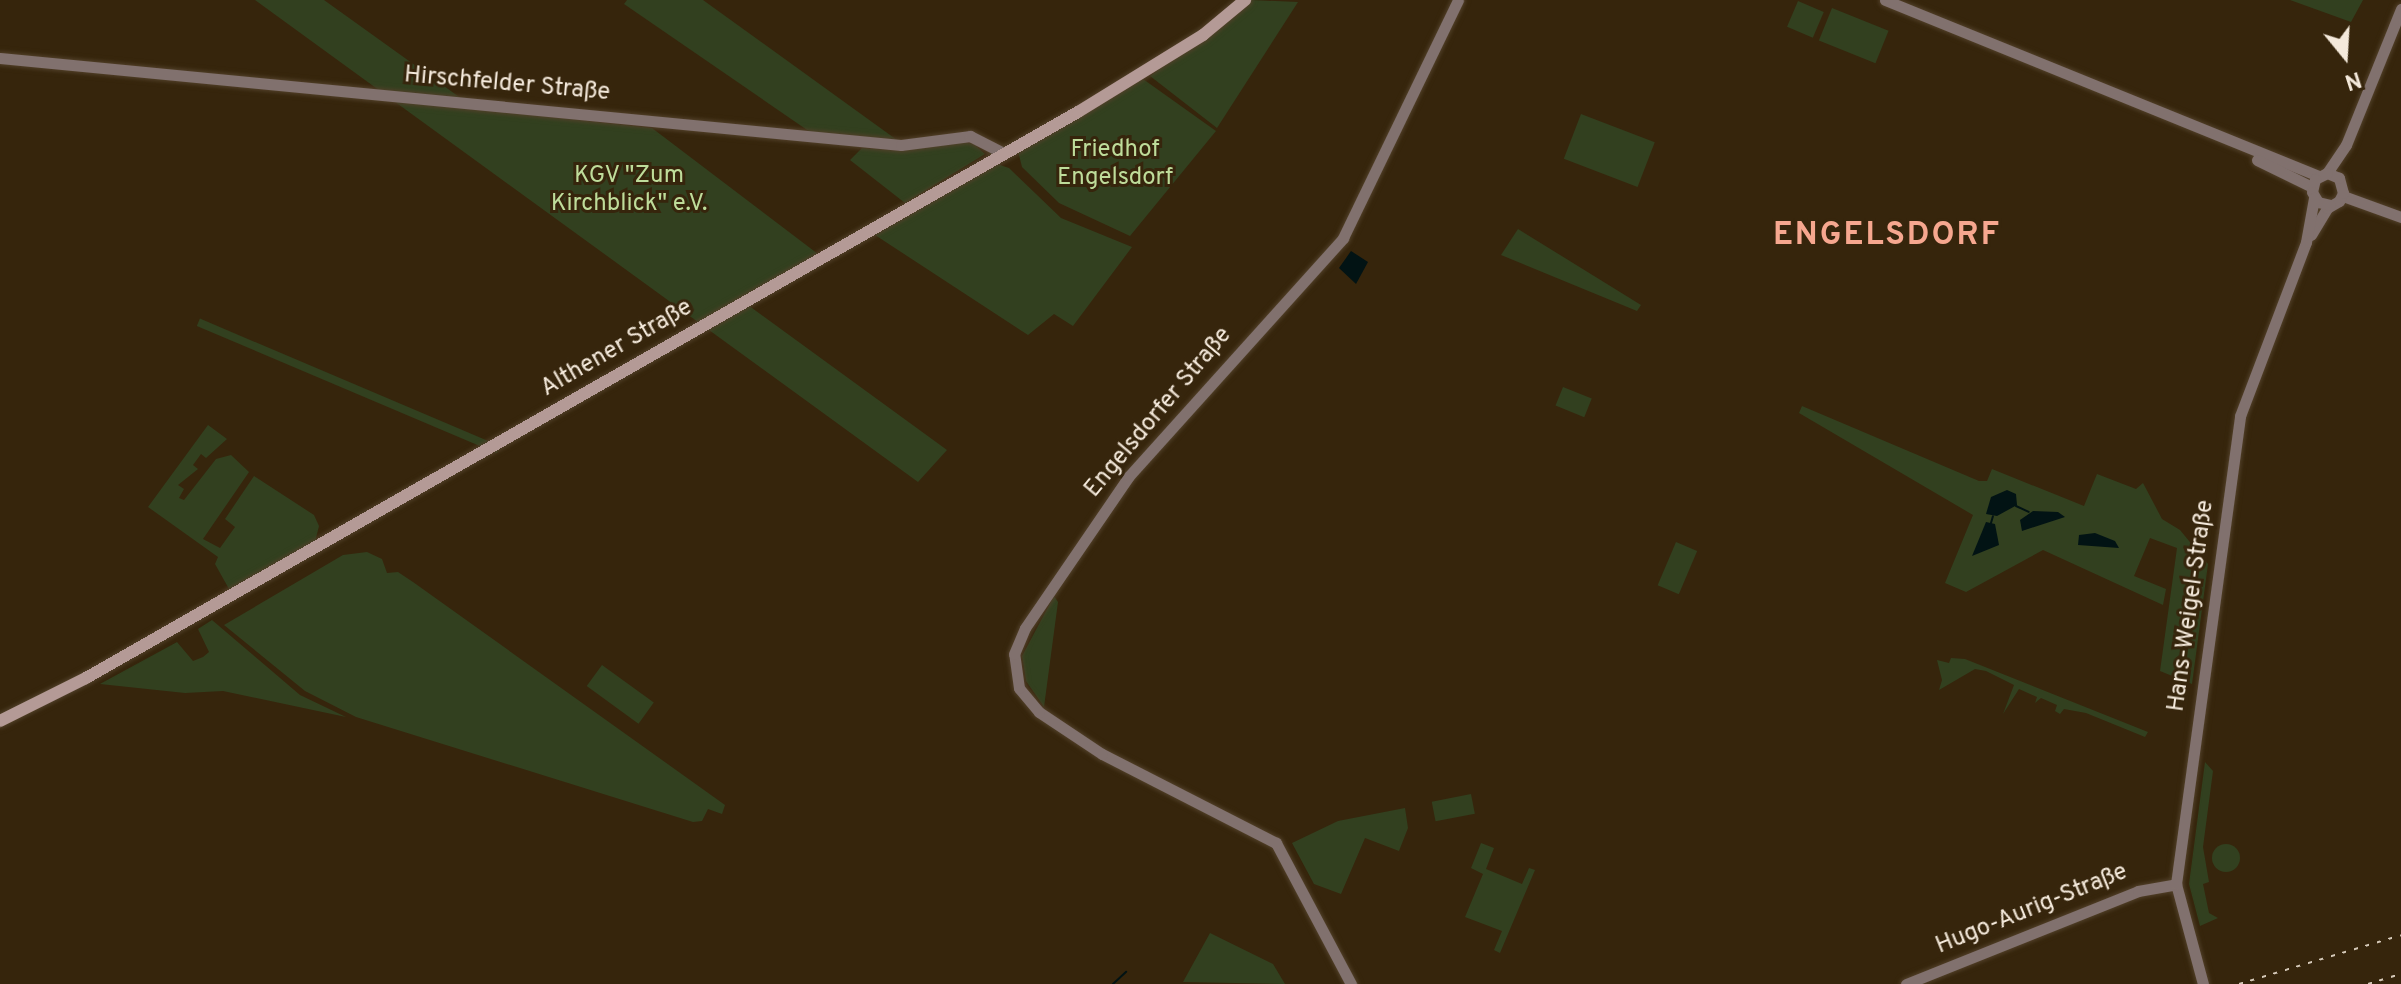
<!DOCTYPE html>
<meta charset="utf-8">
<style>
body{margin:0}
#map{position:relative;width:2401px;height:984px;overflow:hidden;background:#36250c;font-family:Overpass,sans-serif}
div>[style]{position:absolute}
.green>*{inset:0;background:#32401f;transform-origin:0 0}
.round{border-radius:50%}
.water>*{inset:0;background:#021314}
.stream>*{height:2px;margin:-1px;padding:0 1px;transform-origin:1px;border-radius:1px;background:#021314}
.roads{filter:drop-shadow(0 0 2px #514029) drop-shadow(0 0 2px #514029)}
.tertiary>*{height:11px;margin:-5.5px;padding:0 5.5px;transform-origin:5.5px;border-radius:5.5px;background:#81716e}
.secondary>*{height:12px;margin:-6px;padding:0 6px;transform-origin:6px;border-radius:6px;background:#b49a96}
.rail>*{height:2px;margin-top:-1px;transform-origin:0;background:repeating-linear-gradient(90deg,#d5c9b9 0 4px,transparent 0 12px)}
span{translate:-50% -50%;white-space:nowrap;text-align:center;line-height:1.15;-webkit-text-stroke:6px #36250c;paint-order:stroke}
.street-label{font-size:24px;color:#f4e9db}
.park-label{font-size:24px;color:#bedc9a}
.district-label{font-size:32px;color:#f6a78f;font-weight:700;letter-spacing:2px}
.north{position:absolute;left:2305px;top:16px;width:80px;height:80px;-webkit-text-stroke:6px #36250c;paint-order:stroke;rotate:162deg;font-size:22px;font-weight:700;line-height:32px;text-align:center;color:#f4e9db}
.north::after{content:'';display:block;margin:auto;width:28px;height:36px;background:#f4e9db;clip-path:polygon(50% 0,100% 100%,50% 72%,0 100%)}
</style>
<div id="map">
<div class="green">
<div style="clip-path:polygon(255px 0,324px 0,476px 109px,652px 128px,818px 254px,741px 300px,947px 450px,918px 482px)"></div>
<div style="clip-path:polygon(627px 0,703px 0,897px 140px,810px 132px,624px 4px)"></div>
<div style="clip-path:polygon(1251px 0,1298px 2px,1217px 128px,1150px 76px)"></div>
<div style="clip-path:polygon(2290px 0,2363px 0,2351px 22px)"></div>
<div style="left:1798px;top:1px;width:28px;height:28px;rotate:23deg"></div>
<div style="left:1832px;top:8px;width:61px;height:35px;rotate:22deg"></div>
<div style="clip-path:polygon(1143px 79px,1216px 131px,1130px 236px,1059px 203px,1022px 167px,1018px 151px)"></div>
<div style="left:1581px;top:114px;width:79px;height:48px;rotate:21deg"></div>
<div style="clip-path:polygon(956px 141px,974px 144px,985px 154px,905px 203px,850px 160px,862px 148px,902px 151px)"></div>
<div style="clip-path:polygon(997px 164px,1009px 168px,1061px 218px,1132px 247px,1073px 326px,1054px 314px,1028px 335px,875px 235px)"></div>
<div style="clip-path:polygon(1518px 229px,1641px 305px,1637px 311px,1501px 255px)"></div>
<div style="left:1563px;top:387px;width:31px;height:20px;rotate:22deg"></div>
<div style="clip-path:polygon(1802px 406px,1979px 481px,1987px 481px,1992px 469px,2084px 506px,2097px 474px,2136px 489px,2143px 483px,2162px 519px,2180px 530px,2208px 564px,2192px 684px,2160px 671px,2177px 548px,2150px 538px,2134px 576px,2166px 589px,2163px 605px,2043px 550px,1966px 592px,1945px 583px,1973px 515px,1799px 413px)"></div>
<div style="clip-path:polygon(208px 425px,227px 439px,206px 458px,201px 454px,193px 465px,198px 469px,178px 485px,184px 489px,179px 498px,184px 500px,216px 459px,231px 455px,249px 472px,203px 539px,220px 548px,235px 527px,225px 519px,254px 476px,314px 515px,319px 526px,315px 542px,229px 589px,215px 564px,218px 557px,148px 507px)"></div>
<div style="left:500px;top:446px;width:8px;height:326px;rotate:113deg"></div>
<div style="left:1676px;top:542px;width:23px;height:47px;rotate:23deg"></div>
<div style="clip-path:polygon(367px 552px,382px 559px,387px 573px,398px 572px,413px 582px,711px 795px,725px 805px,722px 814px,708px 809px,702px 821px,693px 822px,356px 717px,305px 691px,224px 625px,343px 555px)"></div>
<div style="clip-path:polygon(1054px 596px,1058px 602px,1044px 707px,1026px 681px,1022px 656px)"></div>
<div style="clip-path:polygon(212px 620px,300px 695px,346px 717px,223px 691px,185px 693px,100px 684px,177px 642px,193px 661px,203px 657px,209px 652px,198px 629px)"></div>
<div style="clip-path:polygon(1951px 658px,1965px 659px,2148px 732px,2145px 737px,2086px 713px,2064px 709px,2060px 714px,2055px 711px,2057px 705px,2041px 698px,2035px 703px,2037px 697px,2019px 689px,2003px 714px,2014px 685px,1986px 671px,1975px 669px,1939px 690px,1942px 680px,1937px 660px,1949px 663px)"></div>
<div style="left:602px;top:665px;width:64px;height:26px;rotate:36deg"></div>
<div style="clip-path:polygon(2205px 762px,2213px 771px,2203px 847px,2209px 882px,2203px 884px,2209px 913px,2218px 918px,2200px 926px,2189px 884px)"></div>
<div style="left:1471px;top:794px;width:20px;height:40px;rotate:79deg"></div>
<div style="clip-path:polygon(1405px 808px,1408px 828px,1399px 851px,1365px 838px,1341px 894px,1314px 884px,1292px 843px,1338px 821px)"></div>
<div style="clip-path:polygon(1481px 843px,1494px 848px,1486px 869px,1522px 884px,1529px 868px,1535px 870px,1500px 953px,1494px 950px,1502px 931px,1465px 917px,1483px 874px,1471px 868px)"></div>
<div class="round" style="left:2212px;top:844px;width:28px;height:28px"></div>
<div style="clip-path:polygon(1210px 933px,1273px 964px,1285px 984px,1183px 982px)"></div>
</div>
<div class="water">
<div style="clip-path:polygon(1351px 251px,1368px 262px,1356px 284px,1339px 268px)"></div>
<div style="clip-path:polygon(2007px 490px,2016px 494px,2017px 505px,1997px 516px,1986px 514px,1991px 497px)"></div>
<div style="clip-path:polygon(2033px 511px,2058px 512px,2065px 517px,2022px 531px,2020px 520px)"></div>
<div style="clip-path:polygon(1986px 522px,1995px 524px,1999px 545px,1972px 556px)"></div>
<div style="clip-path:polygon(2095px 533px,2115px 541px,2119px 548px,2078px 545px,2079px 535px)"></div>
</div>
<div class="stream">
<div style="left:2016px;top:506px;width:14px;rotate:25deg"></div>
<div style="left:1991px;top:523px;width:7px;rotate:-74deg"></div>
<div style="left:1113px;top:984px;width:18px;rotate:-43deg"></div>
</div>
<div class="roads">
<div class="tertiary">
<div style="left:1885px;top:0;width:467px;rotate:22.1deg"></div>
<div style="left:0;top:58px;width:905px;rotate:5.52deg"></div>
<div style="left:901px;top:145px;width:70px;rotate:-7.4deg"></div>
<div style="left:970px;top:136px;width:38px;rotate:27deg"></div>
<div style="left:2257px;top:160px;width:61px;rotate:26.1deg"></div>
<div style="left:2327px;top:173px;width:34px;rotate:-56deg"></div>
<div style="left:2346px;top:145px;width:147px;rotate:-68deg"></div>
<div style="left:2343px;top:196px;width:62px;rotate:19.9deg"></div>
<div style="left:2311px;top:235px;width:31px;rotate:-59deg"></div>
<div style="left:2327px;top:208px;width:14px;rotate:-30deg"></div>
<div style="left:2339px;top:201px;width:9px;rotate:-63deg"></div>
<div style="left:2343px;top:193px;width:16px;rotate:-105deg"></div>
<div style="left:2339px;top:178px;width:13px;rotate:-157deg"></div>
<div style="left:2327px;top:173px;width:13px;rotate:153deg"></div>
<div style="left:2315px;top:179px;width:13px;rotate:103deg"></div>
<div style="left:2312px;top:192px;width:12px;rotate:59deg"></div>
<div style="left:2318px;top:202px;width:12px;rotate:14deg"></div>
<div style="left:1351px;top:984px;width:160px;rotate:-118deg"></div>
<div style="left:1276px;top:843px;width:195px;rotate:-152.9deg"></div>
<div style="left:1102px;top:754px;width:76px;rotate:-146.3deg"></div>
<div style="left:1039px;top:712px;width:31px;rotate:-130deg"></div>
<div style="left:1019px;top:688px;width:34px;rotate:-98deg"></div>
<div style="left:1014px;top:654px;width:28px;rotate:-67deg"></div>
<div style="left:1025px;top:628px;width:184px;rotate:-55.6deg"></div>
<div style="left:1129px;top:476px;width:320px;rotate:-48deg"></div>
<div style="left:1343px;top:238px;width:264px;rotate:-64.2deg"></div>
<div style="left:1906px;top:984px;width:250px;rotate:-21.8deg"></div>
<div style="left:2138px;top:891px;width:39px;rotate:-10deg"></div>
<div style="left:2203px;top:984px;width:104px;rotate:-105.1deg"></div>
<div style="left:2176px;top:884px;width:472px;rotate:-82.2deg"></div>
<div style="left:2240px;top:416px;width:186px;rotate:-69.2deg"></div>
<div style="left:2306px;top:242px;width:45px;rotate:-79.7deg"></div>
</div>
<div class="secondary">
<div style="left:0;top:721px;width:96px;rotate:-26.6deg"></div>
<div style="left:86px;top:678px;width:1142px;rotate:-29.71deg"></div>
<div style="left:1078px;top:112px;width:147px;rotate:-31.6deg"></div>
<div style="left:1203px;top:35px;width:55px;rotate:-39.8deg"></div>
</div>
</div>
<div class="rail">
<div style="left:2239px;top:984px;width:169px;rotate:-16.8deg"></div>
<div style="left:2368px;top:984px;width:34px;rotate:-17deg"></div>
</div>
<div class="street-label">
<span style="left:507px;top:85px;rotate:5deg">Hirschfelder Straße</span>
<span style="left:617px;top:349px;rotate:-30deg">Althener Straße</span>
<span style="left:1159px;top:413px;rotate:-50deg">Engelsdorfer Straße</span>
<span style="left:2192px;top:606px;rotate:-82deg">Hans-Weigel-Straße</span>
<span style="left:2032px;top:910px;rotate:-22deg">Hugo-Aurig-Straße</span>
</div>
<div class="park-label">
<span style="left:1115px;top:165px">Friedhof<br>Engelsdorf</span>
<span style="left:629px;top:191px">KGV "Zum<br>Kirchblick" e.V.</span>
</div>
<div class="district-label">
<span style="left:1887px;top:236px">ENGELSDORF</span>
</div>
<div class="north">N</div>
</div>
